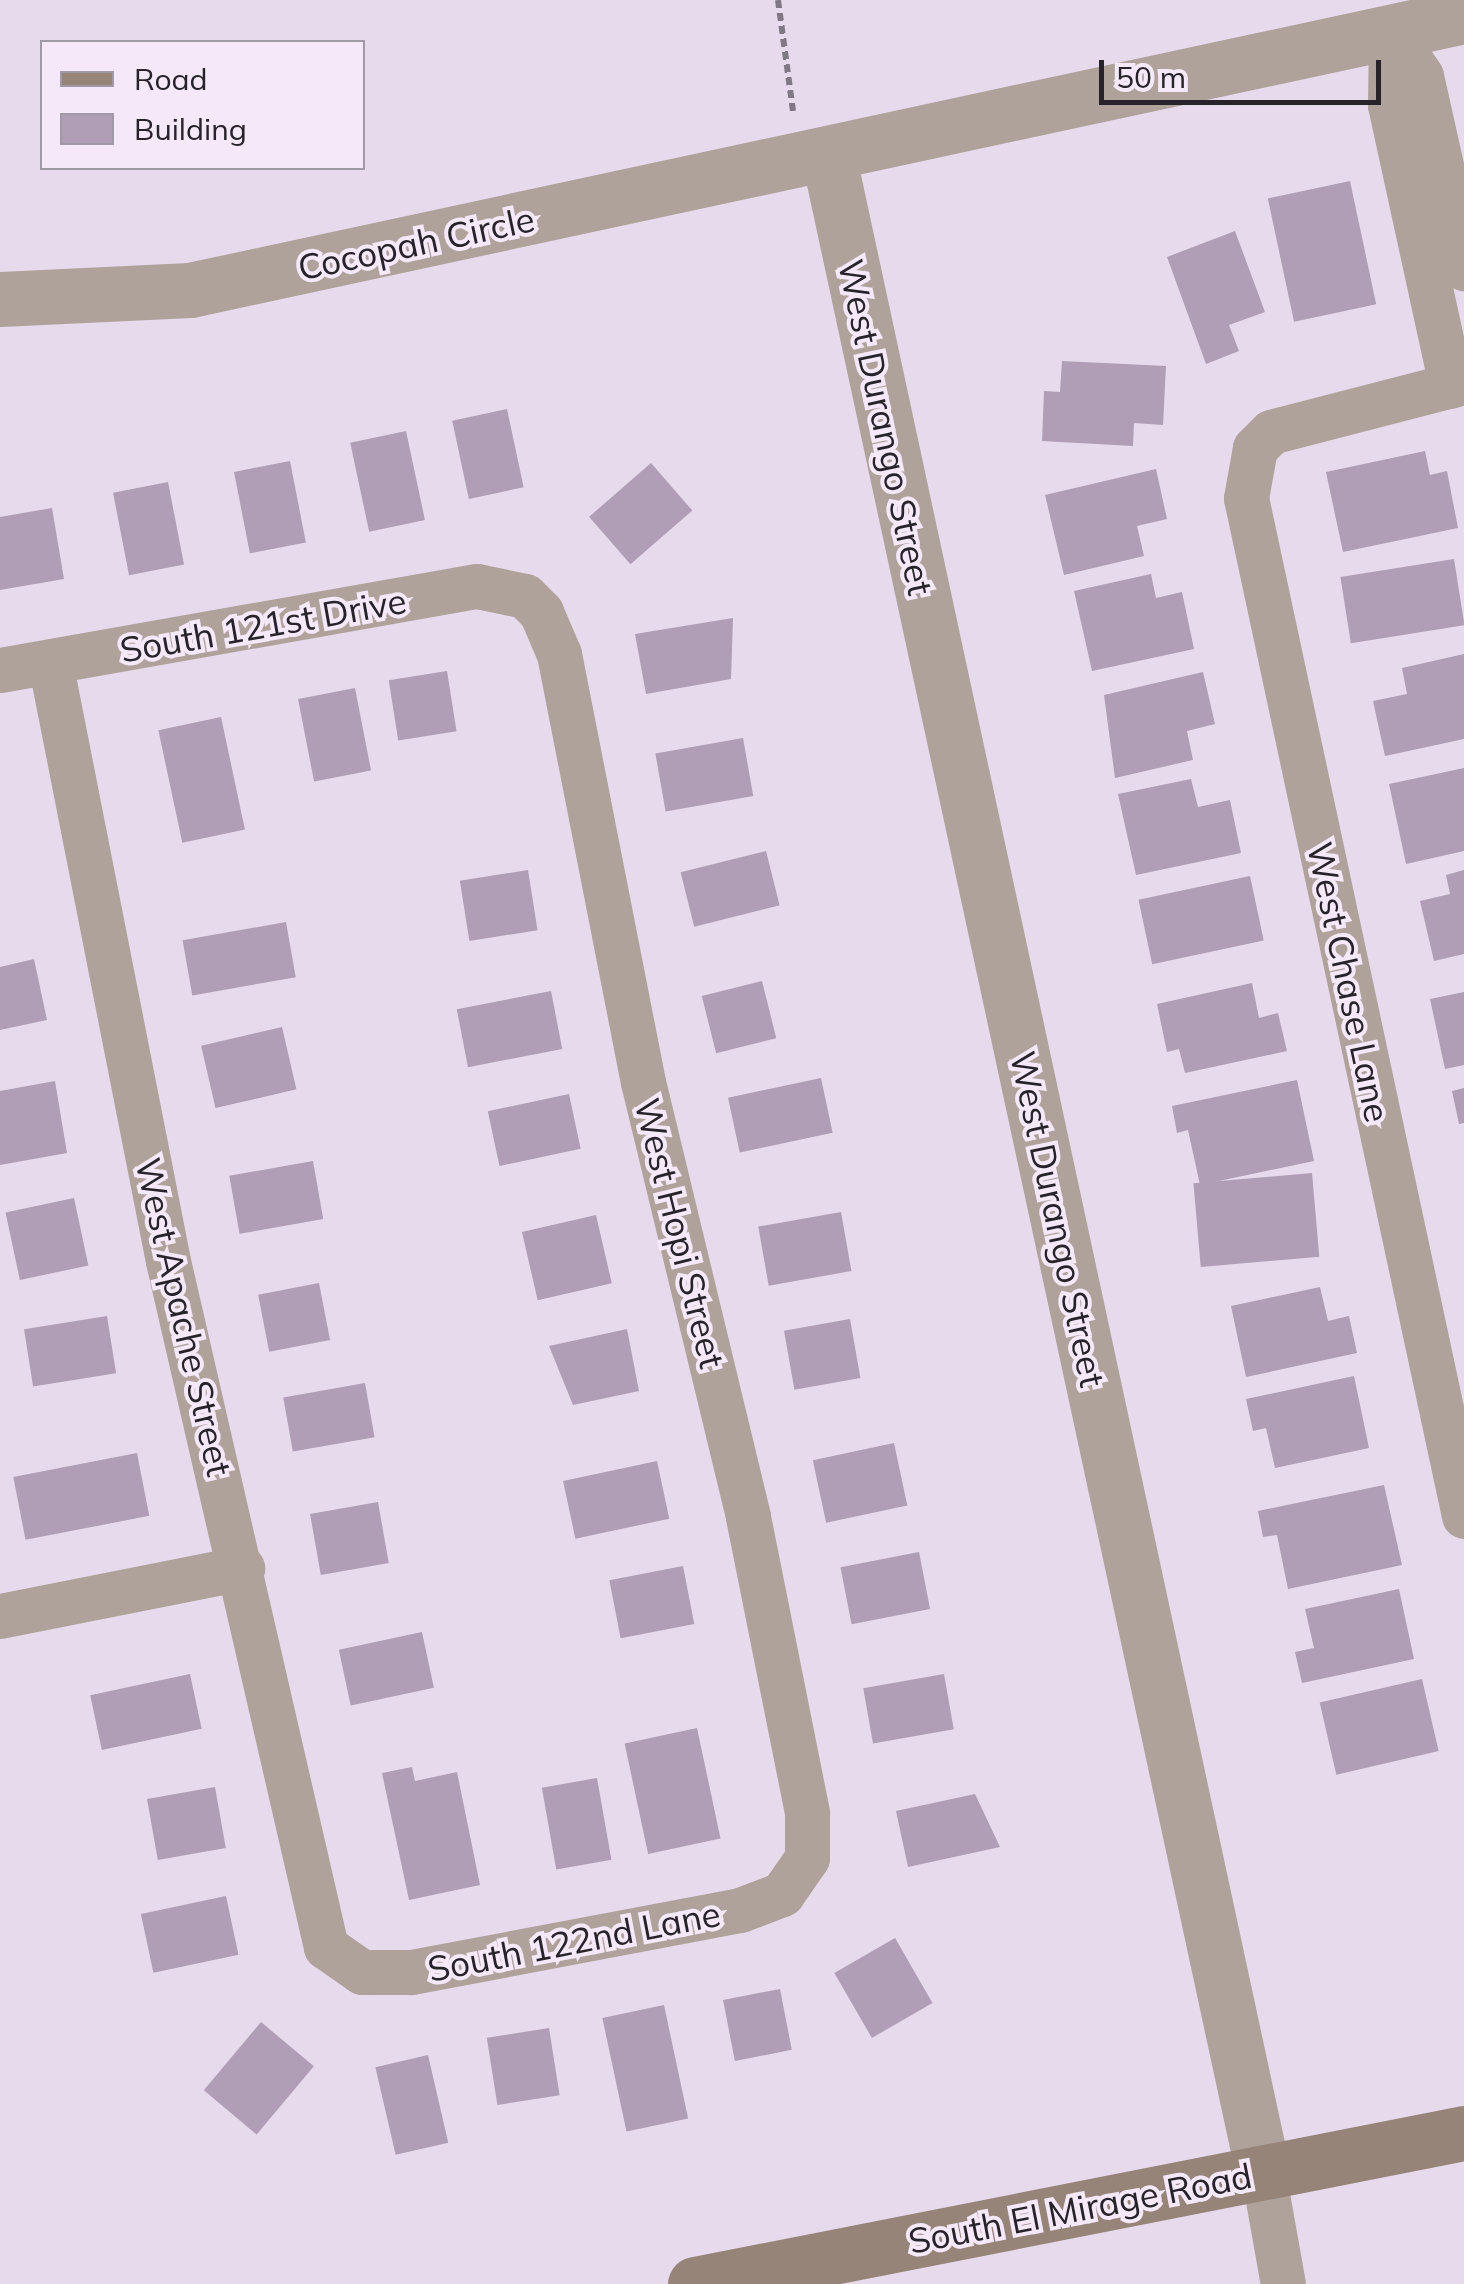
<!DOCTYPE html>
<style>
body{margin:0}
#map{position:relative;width:1464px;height:2284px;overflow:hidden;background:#e6daec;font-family:Mulish,sans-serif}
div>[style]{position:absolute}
.building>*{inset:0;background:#af9eb6;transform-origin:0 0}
.path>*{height:6px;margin-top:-3px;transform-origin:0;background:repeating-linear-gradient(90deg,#807884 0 8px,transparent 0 13px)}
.minor>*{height:45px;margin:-22.5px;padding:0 22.5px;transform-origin:22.5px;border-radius:22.5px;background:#afa29b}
.tertiary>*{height:55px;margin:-27.5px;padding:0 27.5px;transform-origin:27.5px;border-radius:27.5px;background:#afa29b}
.secondary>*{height:55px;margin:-27.5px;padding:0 27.5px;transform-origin:27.5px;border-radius:27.5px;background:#968479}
span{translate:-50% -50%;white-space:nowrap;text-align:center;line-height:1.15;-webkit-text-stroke:8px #f4e8f9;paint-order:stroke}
.street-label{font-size:35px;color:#28232a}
.legend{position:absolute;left:40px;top:40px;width:325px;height:130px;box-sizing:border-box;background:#f4e8f9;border:2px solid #a299a6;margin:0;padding:12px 18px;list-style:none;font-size:30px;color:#28232a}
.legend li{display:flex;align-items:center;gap:20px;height:50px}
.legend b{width:50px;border:2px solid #a299a6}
.scale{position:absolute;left:1099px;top:60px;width:282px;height:45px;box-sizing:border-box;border:5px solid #28232a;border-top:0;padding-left:12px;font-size:30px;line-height:35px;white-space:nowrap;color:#28232a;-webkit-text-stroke:8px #f4e8f9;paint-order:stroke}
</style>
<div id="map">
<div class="building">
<div style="left:1350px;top:181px;width:126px;height:84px;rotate:78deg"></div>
<div style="clip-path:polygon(1235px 231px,1265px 312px,1229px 325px,1239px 351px,1206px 364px,1167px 257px)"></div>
<div style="clip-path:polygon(1062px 361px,1166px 366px,1163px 425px,1134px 423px,1133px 446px,1042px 441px,1044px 391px,1060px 392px)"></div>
<div style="left:507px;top:409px;width:80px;height:56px;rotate:78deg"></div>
<div style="left:406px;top:431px;width:91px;height:57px;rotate:78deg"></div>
<div style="clip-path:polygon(1425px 451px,1430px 475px,1447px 471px,1458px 528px,1343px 552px,1326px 472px)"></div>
<div style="left:290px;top:461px;width:83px;height:57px;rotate:79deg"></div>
<div style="left:651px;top:463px;width:63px;height:82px;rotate:49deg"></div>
<div style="clip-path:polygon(1156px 469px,1167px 519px,1137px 526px,1144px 556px,1064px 575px,1045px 495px)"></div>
<div style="left:168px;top:482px;width:84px;height:56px;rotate:79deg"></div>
<div style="clip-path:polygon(52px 508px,64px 579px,0 590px,0 517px)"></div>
<div style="left:1454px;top:559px;width:67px;height:115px;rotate:81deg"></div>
<div style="clip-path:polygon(1151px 574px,1156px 598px,1182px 592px,1194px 649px,1092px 671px,1074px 591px)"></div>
<div style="clip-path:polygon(733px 618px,731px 679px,646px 694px,635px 634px)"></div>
<div style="clip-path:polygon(1464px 654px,1464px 739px,1385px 756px,1373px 701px,1407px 694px,1402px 668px)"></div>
<div style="left:447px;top:671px;width:61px;height:59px;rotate:81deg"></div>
<div style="clip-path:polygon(1203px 672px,1215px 724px,1187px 731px,1193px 760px,1115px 778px,1104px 695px)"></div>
<div style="left:355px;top:688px;width:84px;height:58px;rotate:79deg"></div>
<div style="left:221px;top:717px;width:115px;height:64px;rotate:78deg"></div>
<div style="left:743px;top:738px;width:59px;height:89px;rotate:80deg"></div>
<div style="clip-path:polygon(1464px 768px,1464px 851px,1406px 864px,1389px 784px)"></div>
<div style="clip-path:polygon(1191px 779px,1198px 807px,1230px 800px,1241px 853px,1136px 875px,1118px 794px)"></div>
<div style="left:766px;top:851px;width:56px;height:88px;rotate:76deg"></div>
<div style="left:528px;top:870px;width:61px;height:69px;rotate:81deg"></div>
<div style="clip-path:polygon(1464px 870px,1464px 954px,1434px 961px,1420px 901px,1450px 894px,1446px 875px)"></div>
<div style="left:1250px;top:876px;width:66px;height:114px;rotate:78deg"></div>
<div style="left:286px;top:922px;width:56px;height:105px;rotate:80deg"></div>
<div style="clip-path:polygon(34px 959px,47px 1020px,0 1030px,0 967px)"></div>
<div style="left:762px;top:981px;width:59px;height:62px;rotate:76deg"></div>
<div style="clip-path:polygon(1252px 983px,1259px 1018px,1278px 1013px,1287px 1051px,1185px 1073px,1179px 1049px,1167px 1052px,1157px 1004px)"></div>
<div style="left:551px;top:991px;width:59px;height:96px;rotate:79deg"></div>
<div style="clip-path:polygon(1464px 992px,1464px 1065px,1445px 1069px,1430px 999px)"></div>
<div style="left:282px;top:1027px;width:64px;height:83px;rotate:77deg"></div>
<div style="left:821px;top:1078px;width:56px;height:95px;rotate:78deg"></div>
<div style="clip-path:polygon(1297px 1080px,1314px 1161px,1200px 1185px,1188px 1130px,1177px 1133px,1172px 1106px)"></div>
<div style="clip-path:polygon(55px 1081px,67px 1153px,0 1165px,0 1091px)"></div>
<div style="clip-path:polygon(1464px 1088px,1464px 1123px,1459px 1124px,1452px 1091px)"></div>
<div style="left:569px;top:1094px;width:56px;height:83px;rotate:78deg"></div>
<div style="left:313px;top:1161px;width:59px;height:85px;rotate:80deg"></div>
<div style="left:1312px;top:1173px;width:84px;height:119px;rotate:85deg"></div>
<div style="left:74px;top:1198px;width:69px;height:70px;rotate:78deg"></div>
<div style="left:841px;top:1212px;width:60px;height:84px;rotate:80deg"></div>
<div style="left:596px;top:1215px;width:70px;height:76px;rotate:77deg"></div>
<div style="left:319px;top:1283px;width:58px;height:62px;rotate:79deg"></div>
<div style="clip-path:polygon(1320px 1287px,1328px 1321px,1349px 1316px,1357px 1353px,1246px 1377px,1231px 1306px)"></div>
<div style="left:107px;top:1316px;width:58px;height:84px;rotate:81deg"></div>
<div style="left:850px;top:1319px;width:60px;height:67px;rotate:80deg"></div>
<div style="clip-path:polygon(627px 1329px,639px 1391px,573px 1405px,549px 1346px)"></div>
<div style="clip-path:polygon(1354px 1376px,1369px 1448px,1275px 1468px,1266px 1428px,1253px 1431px,1246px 1399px)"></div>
<div style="left:365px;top:1383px;width:55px;height:83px;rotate:80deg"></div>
<div style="left:894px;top:1443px;width:64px;height:83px;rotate:78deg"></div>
<div style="left:137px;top:1453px;width:64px;height:126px;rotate:79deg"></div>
<div style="left:657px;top:1461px;width:59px;height:96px;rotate:78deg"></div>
<div style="clip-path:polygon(1384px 1485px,1402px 1565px,1288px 1589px,1277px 1535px,1263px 1537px,1258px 1511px)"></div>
<div style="left:378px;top:1502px;width:62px;height:69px;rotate:80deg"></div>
<div style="left:919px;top:1552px;width:58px;height:80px;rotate:79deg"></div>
<div style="left:683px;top:1566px;width:59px;height:75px;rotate:79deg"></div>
<div style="clip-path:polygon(1399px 1589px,1414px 1659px,1302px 1683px,1295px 1652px,1314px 1648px,1305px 1609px)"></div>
<div style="left:422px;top:1632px;width:57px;height:85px;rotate:78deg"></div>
<div style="left:190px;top:1674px;width:56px;height:102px;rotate:78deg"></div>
<div style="left:944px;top:1674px;width:56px;height:82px;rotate:80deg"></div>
<div style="left:1422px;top:1679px;width:74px;height:105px;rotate:77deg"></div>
<div style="left:697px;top:1728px;width:113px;height:74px;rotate:78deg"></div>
<div style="clip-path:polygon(412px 1767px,415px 1781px,457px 1772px,480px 1885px,409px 1900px,382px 1773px)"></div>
<div style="left:597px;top:1778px;width:83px;height:56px;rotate:80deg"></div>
<div style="left:215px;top:1787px;width:62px;height:69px;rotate:80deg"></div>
<div style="clip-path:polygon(975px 1794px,1000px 1847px,908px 1867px,896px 1811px)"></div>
<div style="left:226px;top:1896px;width:60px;height:87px;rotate:78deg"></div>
<div style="left:895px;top:1938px;width:75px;height:70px;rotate:60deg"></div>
<div style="left:780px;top:1989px;width:62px;height:58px;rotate:79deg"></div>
<div style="left:664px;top:2005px;width:116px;height:63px;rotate:78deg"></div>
<div style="left:261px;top:2022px;width:69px;height:89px;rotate:40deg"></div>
<div style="left:549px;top:2028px;width:68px;height:63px;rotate:81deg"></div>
<div style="left:428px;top:2055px;width:90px;height:54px;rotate:77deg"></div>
</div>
<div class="path">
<div style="left:778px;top:0;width:112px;rotate:82.3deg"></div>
</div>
<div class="minor">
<div style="left:1391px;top:32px;width:73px;rotate:90.8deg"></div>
<div style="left:1390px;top:105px;width:287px;rotate:77.7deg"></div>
<div style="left:1391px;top:32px;width:53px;rotate:55.7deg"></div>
<div style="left:1421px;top:76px;width:197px;rotate:77.4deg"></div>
<div style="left:1464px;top:382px;width:199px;rotate:165.5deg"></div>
<div style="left:1271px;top:432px;width:23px;rotate:135deg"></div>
<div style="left:1255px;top:448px;width:51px;rotate:100.2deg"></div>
<div style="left:1246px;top:498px;width:1041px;rotate:77.91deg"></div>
<div style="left:0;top:670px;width:484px;rotate:-10deg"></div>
<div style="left:477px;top:586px;width:49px;rotate:11.8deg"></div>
<div style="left:525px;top:596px;width:23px;rotate:45deg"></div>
<div style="left:541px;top:612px;width:46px;rotate:66.8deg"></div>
<div style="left:559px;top:654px;width:436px;rotate:78.9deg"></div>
<div style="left:643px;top:1082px;width:447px;rotate:76.4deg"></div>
<div style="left:748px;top:1517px;width:302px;rotate:78.7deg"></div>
<div style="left:807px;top:1813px;width:45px;rotate:90deg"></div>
<div style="left:807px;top:1858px;width:44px;rotate:124.8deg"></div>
<div style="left:782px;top:1894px;width:45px;rotate:159.1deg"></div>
<div style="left:740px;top:1910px;width:335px;rotate:169.3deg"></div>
<div style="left:411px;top:1972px;width:49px;rotate:180deg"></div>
<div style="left:362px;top:1972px;width:44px;rotate:-145.2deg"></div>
<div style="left:326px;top:1947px;width:704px;rotate:-102.97deg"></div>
<div style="left:168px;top:1261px;width:611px;rotate:-101.14deg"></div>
<div style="left:0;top:1616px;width:247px;rotate:-11.2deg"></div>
<div style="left:1263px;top:2172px;width:114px;rotate:79.9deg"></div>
</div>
<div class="tertiary">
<div style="left:828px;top:154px;width:2064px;rotate:77.84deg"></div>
<div style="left:0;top:299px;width:190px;rotate:-2.7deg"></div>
<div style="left:190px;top:290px;width:1303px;rotate:-12.14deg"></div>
</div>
<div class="secondary">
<div style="left:695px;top:2284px;width:784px;rotate:-11.11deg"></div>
</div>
<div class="street-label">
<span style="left:416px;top:243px;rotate:-12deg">Cocopah Circle</span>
<span style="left:886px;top:427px;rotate:78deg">West Durango Street</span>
<span style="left:263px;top:625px;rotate:-10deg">South 121st Drive</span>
<span style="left:1349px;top:982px;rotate:78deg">West Chase Lane</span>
<span style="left:1058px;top:1219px;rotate:78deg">West Durango Street</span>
<span style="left:680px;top:1233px;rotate:76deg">West Hopi Street</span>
<span style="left:184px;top:1317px;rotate:77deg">West Apache Street</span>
<span style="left:574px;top:1941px;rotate:-11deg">South 122nd Lane</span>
<span style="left:1080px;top:2208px;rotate:-11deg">South El Mirage Road</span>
</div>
<ul class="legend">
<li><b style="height:12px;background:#968479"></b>Road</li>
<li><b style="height:28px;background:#af9eb6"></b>Building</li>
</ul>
<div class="scale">50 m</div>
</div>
